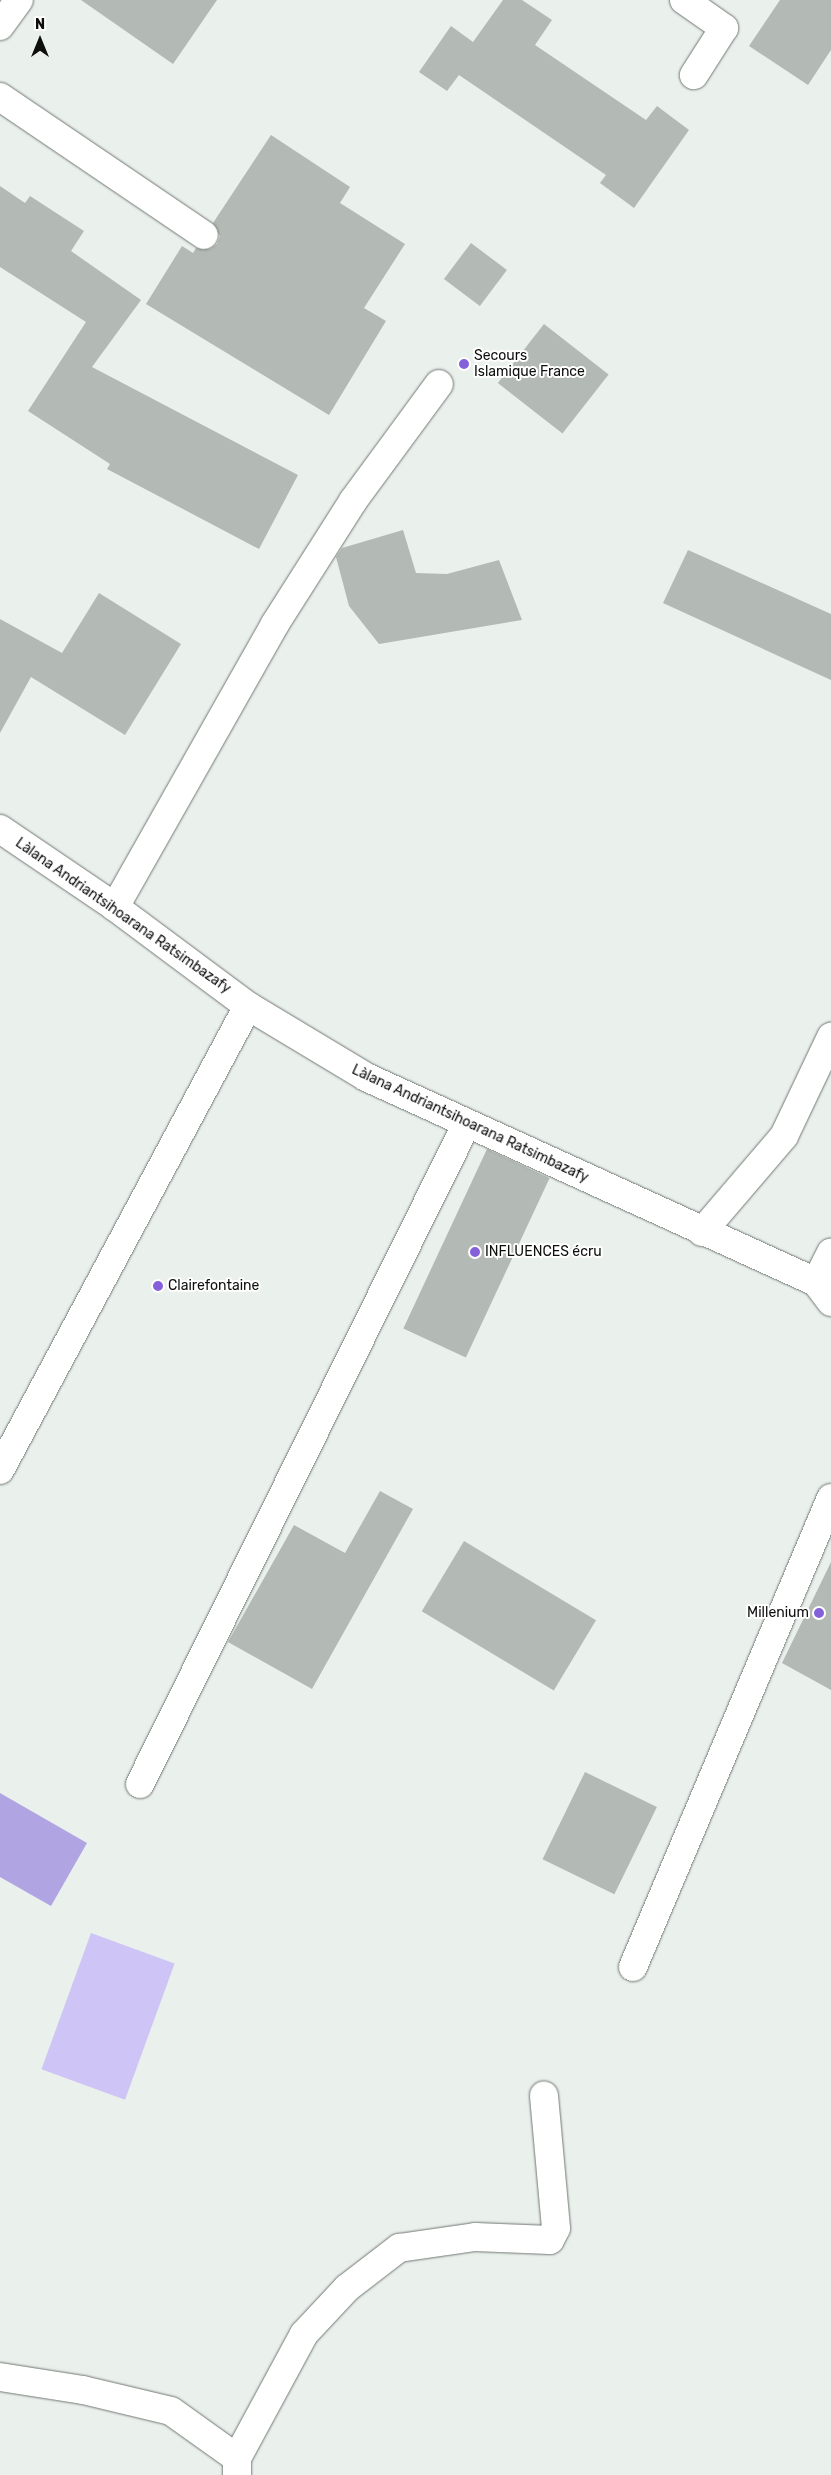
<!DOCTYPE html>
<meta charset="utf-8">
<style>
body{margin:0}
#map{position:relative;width:831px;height:2475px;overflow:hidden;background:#eaf0ec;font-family:Rubik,sans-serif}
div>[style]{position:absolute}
.green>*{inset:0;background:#cec5f6;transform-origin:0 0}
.water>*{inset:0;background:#b1a4e3}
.building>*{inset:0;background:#b3b9b4;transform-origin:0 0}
.roads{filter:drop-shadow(0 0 1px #727874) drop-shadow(0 0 1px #727874)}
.minor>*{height:28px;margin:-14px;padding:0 14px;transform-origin:14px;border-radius:14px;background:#fff}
.major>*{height:28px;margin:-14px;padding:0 14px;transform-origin:14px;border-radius:14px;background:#fff}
.dots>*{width:14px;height:14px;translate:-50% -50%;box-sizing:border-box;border:2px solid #fff;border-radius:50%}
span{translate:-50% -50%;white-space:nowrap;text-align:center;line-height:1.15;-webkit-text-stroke:4px #fff;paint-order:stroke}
.poi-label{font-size:14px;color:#0d0f0d}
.left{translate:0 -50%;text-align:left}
.right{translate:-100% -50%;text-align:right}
.street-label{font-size:14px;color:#0d0f0d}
.north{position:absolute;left:15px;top:15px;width:50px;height:50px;-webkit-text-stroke:4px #fff;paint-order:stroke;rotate:0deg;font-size:14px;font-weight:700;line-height:20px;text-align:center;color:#0d0f0d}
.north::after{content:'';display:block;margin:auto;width:18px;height:22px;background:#0d0f0d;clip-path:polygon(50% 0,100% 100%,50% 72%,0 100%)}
</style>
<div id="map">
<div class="green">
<div style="left:91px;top:1933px;width:89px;height:145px;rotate:20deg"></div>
</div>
<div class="water">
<div style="clip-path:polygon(0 1793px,87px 1843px,51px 1906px,0 1877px)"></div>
</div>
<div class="building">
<div style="clip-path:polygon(81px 0,217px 0,173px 64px)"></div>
<div style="clip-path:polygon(503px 0,522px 0,552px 20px,535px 45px,646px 120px,657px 106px,689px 130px,634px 208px,600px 183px,606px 175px,459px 75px,447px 91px,419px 72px,451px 26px,473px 42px)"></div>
<div style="clip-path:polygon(780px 0,831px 0,831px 50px,808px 85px,749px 46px)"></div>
<div style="clip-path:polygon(271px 135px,350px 187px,340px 203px,405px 244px,364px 308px,386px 321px,329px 415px,146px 304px,182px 246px,193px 253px,196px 248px,210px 249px,217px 244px,220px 236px,213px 223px)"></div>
<div style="clip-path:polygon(0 186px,25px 203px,30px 196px,84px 231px,71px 251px,141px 300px,92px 367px,298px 475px,259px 549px,107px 469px,110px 464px,28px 411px,86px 322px,0 267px)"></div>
<div style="left:471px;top:243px;width:45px;height:45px;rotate:37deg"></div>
<div style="left:544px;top:324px;width:82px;height:75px;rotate:38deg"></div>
<div style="clip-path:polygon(403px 530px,416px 573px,447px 574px,499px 560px,522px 620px,379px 644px,349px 606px,336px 557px,342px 548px)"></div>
<div style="clip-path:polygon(688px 550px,831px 614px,831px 680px,663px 603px)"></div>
<div style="clip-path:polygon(99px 593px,181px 644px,125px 735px,31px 677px,0 733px,0 619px,62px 653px)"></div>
<div style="left:487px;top:1149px;width:69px;height:198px;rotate:25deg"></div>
<div style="clip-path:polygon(380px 1491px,413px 1509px,312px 1689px,228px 1642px,294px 1525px,345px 1553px)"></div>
<div style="left:464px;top:1541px;width:154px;height:82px;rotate:31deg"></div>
<div style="clip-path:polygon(831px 1562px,831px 1690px,782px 1663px)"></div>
<div style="left:585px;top:1772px;width:80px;height:97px;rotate:26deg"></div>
</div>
<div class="roads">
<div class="minor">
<div style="left:684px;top:0;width:49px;rotate:35deg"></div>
<div style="left:724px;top:28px;width:56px;rotate:122.6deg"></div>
<div style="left:0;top:26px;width:32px;rotate:-54deg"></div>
<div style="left:0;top:97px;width:246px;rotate:34.1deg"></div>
<div style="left:115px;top:907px;width:325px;rotate:-60.5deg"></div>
<div style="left:275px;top:624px;width:146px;rotate:-57.6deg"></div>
<div style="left:353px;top:501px;width:145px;rotate:-53.7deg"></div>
<div style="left:702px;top:1232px;width:126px;rotate:-49.5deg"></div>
<div style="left:784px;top:1136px;width:110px;rotate:-64.6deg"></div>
<div style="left:816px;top:1282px;width:33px;rotate:-63deg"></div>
<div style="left:0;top:1470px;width:526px;rotate:-61.88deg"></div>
<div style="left:140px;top:1784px;width:735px;rotate:-63.68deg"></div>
<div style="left:633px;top:1967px;width:509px;rotate:-67.11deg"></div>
<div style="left:0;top:2377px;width:84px;rotate:8.9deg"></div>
<div style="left:83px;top:2390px;width:90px;rotate:13.4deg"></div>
<div style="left:171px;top:2411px;width:81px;rotate:35.5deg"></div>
<div style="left:237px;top:2475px;width:17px;rotate:-90deg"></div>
<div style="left:237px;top:2458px;width:141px;rotate:-61.6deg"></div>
<div style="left:304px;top:2334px;width:63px;rotate:-46.9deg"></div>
<div style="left:347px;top:2288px;width:66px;rotate:-37.6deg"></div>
<div style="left:399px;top:2248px;width:77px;rotate:-8.2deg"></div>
<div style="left:475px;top:2237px;width:75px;rotate:2.3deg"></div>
<div style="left:550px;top:2240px;width:13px;rotate:-63deg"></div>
<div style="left:556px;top:2228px;width:133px;rotate:-95.2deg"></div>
</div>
<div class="major">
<div style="left:0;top:829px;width:139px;rotate:34.1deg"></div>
<div style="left:115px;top:907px;width:166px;rotate:36.7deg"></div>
<div style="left:248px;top:1006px;width:138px;rotate:31deg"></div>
<div style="left:366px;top:1077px;width:494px;rotate:24.5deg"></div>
<div style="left:816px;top:1282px;width:25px;rotate:53deg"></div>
</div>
</div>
<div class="dots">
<div style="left:464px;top:364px;background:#8461db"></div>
<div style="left:475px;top:1252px;background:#8461db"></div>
<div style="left:158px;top:1286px;background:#8461db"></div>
<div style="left:819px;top:1613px;background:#8461db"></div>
</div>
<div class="poi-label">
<span class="left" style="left:474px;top:364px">Secours<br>Islamique France</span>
<span class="left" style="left:485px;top:1252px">INFLUENCES écru</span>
<span class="left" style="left:168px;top:1286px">Clairefontaine</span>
<span class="right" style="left:809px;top:1613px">Millenium</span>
</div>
<div class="street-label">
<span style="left:123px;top:916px;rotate:35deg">Làlana Andriantsihoarana Ratsimbazafy</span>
<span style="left:470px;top:1124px;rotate:25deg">Làlana Andriantsihoarana Ratsimbazafy</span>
</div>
<div class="north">N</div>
</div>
